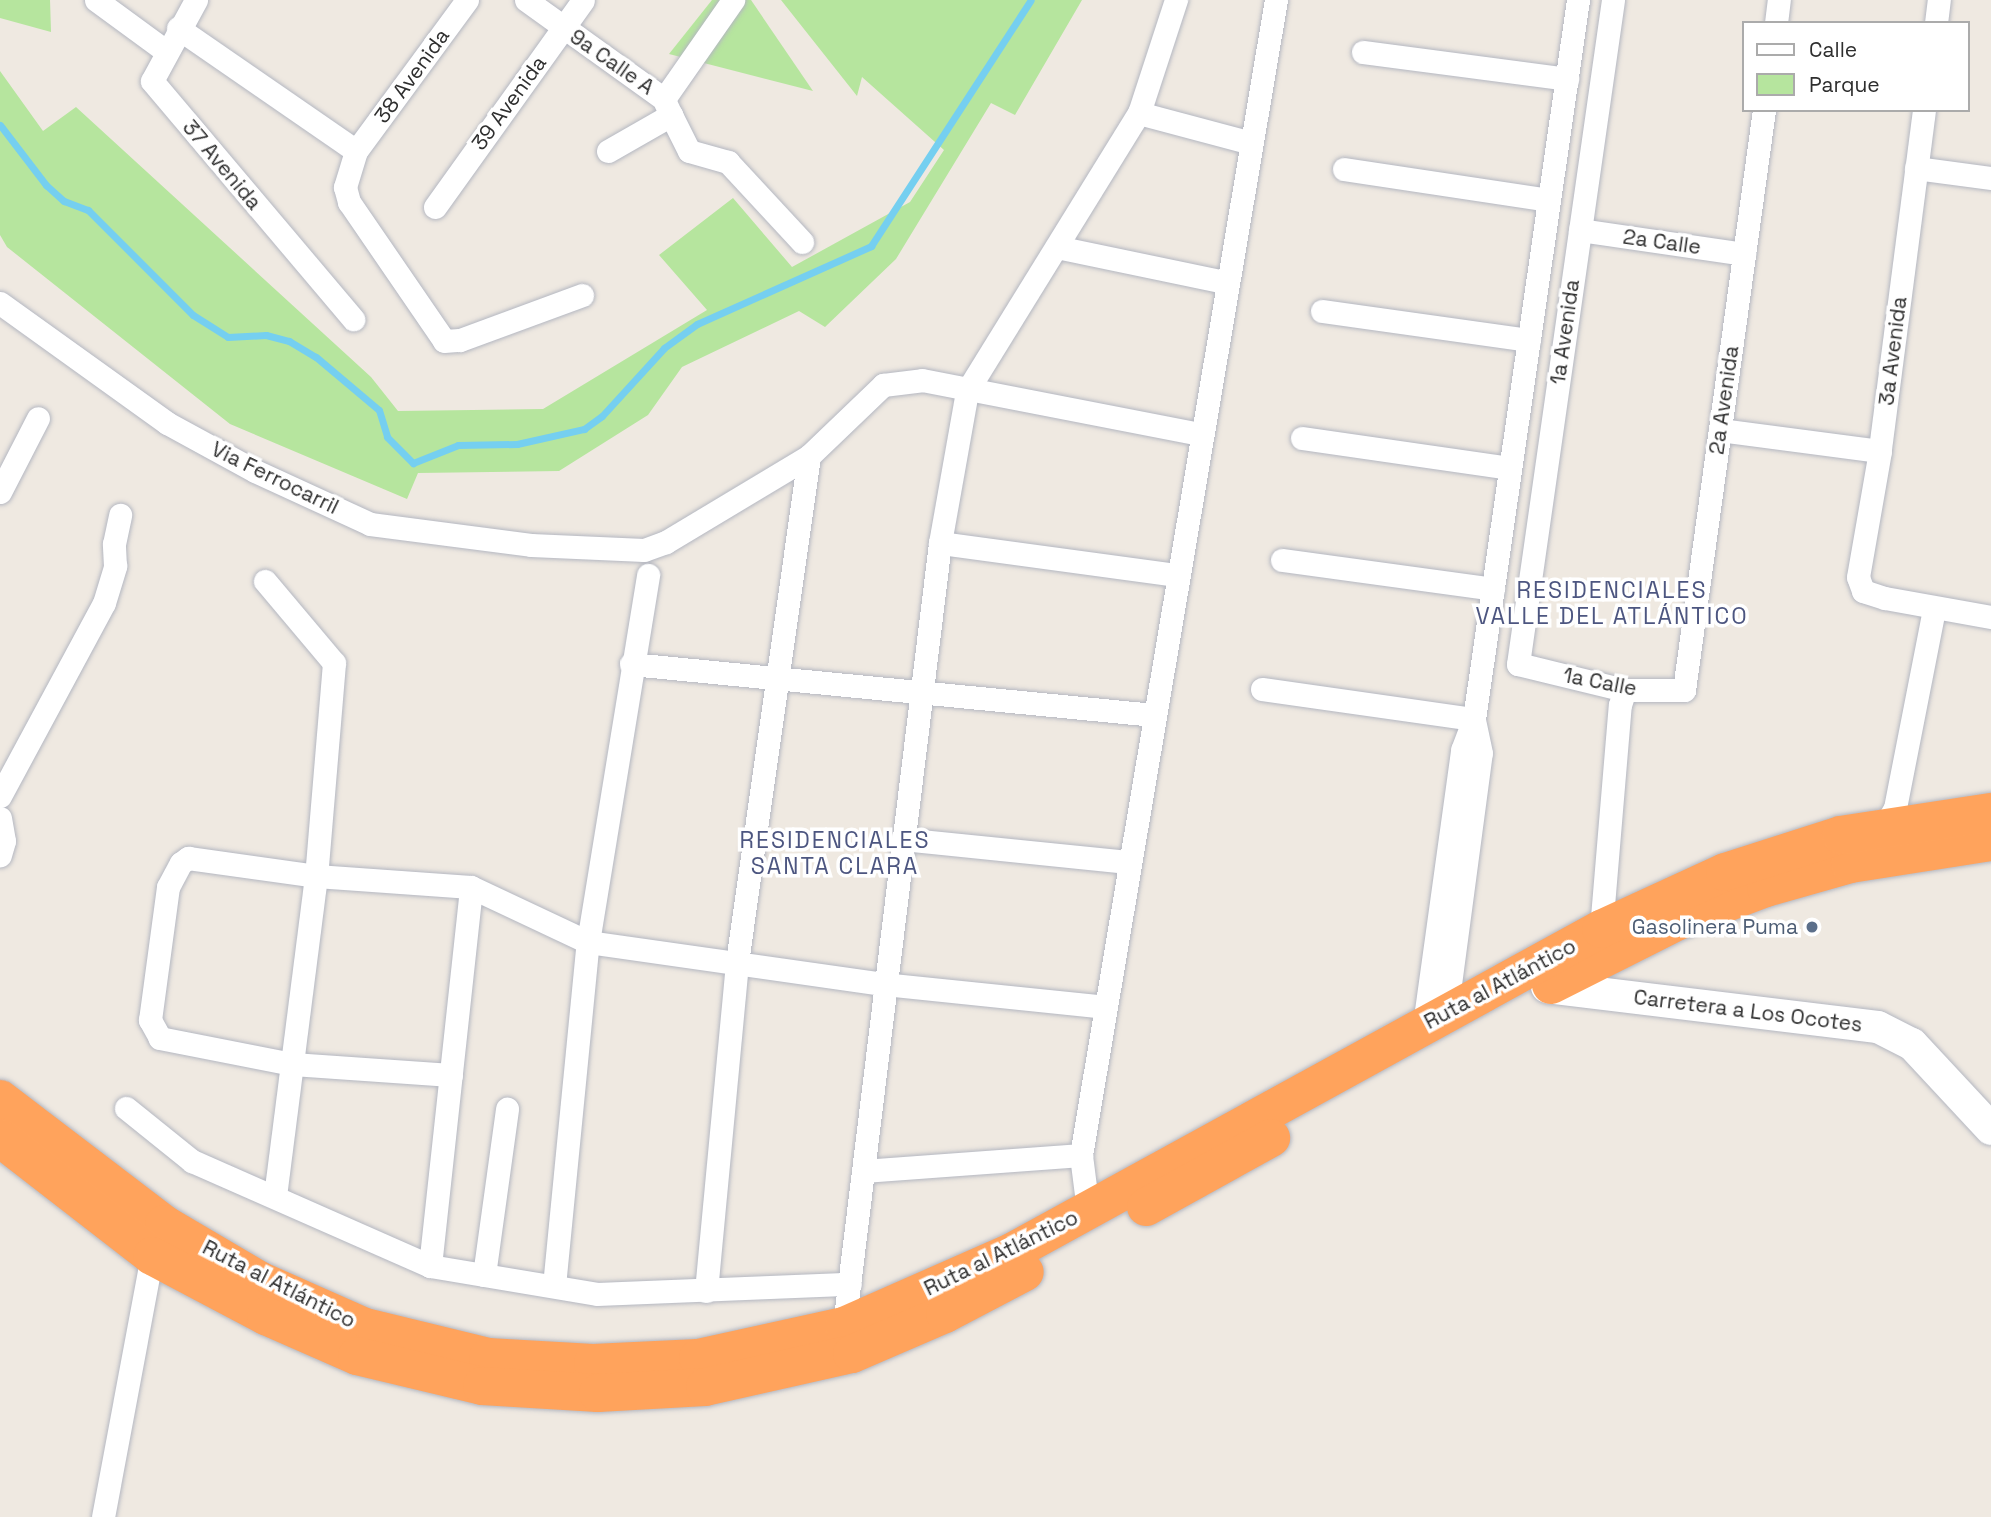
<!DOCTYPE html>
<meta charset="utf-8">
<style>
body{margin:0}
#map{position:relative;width:1991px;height:1517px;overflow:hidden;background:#efe9e1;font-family:"Space Grotesk",sans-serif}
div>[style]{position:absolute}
.green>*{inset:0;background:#b6e59e}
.stream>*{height:7px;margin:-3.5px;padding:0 3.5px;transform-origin:3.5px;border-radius:3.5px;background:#75cff0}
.roads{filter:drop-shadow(0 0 2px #b4b7c1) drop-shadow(0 0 2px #b4b7c1)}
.street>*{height:23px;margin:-11.5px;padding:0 11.5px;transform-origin:11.5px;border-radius:11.5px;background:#fff}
.secondary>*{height:32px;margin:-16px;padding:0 16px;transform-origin:16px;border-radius:16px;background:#fff}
.highway>*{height:38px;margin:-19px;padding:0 19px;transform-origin:19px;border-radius:19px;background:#ffa35c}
.dots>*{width:19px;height:19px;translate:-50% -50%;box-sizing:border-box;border:4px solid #fff;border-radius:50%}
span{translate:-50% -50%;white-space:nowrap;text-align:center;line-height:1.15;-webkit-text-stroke:7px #fff;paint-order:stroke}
.street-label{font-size:21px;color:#2e2e2e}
.service-label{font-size:21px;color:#4e5e75}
.right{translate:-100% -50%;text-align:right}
.neighbourhood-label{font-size:23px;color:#4d5680;letter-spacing:2px}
.legend{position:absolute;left:1742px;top:21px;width:228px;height:91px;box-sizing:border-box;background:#fff;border:2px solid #ababab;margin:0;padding:9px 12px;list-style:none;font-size:21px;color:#2e2e2e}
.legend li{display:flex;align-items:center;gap:14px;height:35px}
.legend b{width:35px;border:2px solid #ababab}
</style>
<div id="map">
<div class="green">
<div style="clip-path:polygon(0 0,50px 0,51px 32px,0 18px)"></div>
<div style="clip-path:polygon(712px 0,751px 0,813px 91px,669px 54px)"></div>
<div style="clip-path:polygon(781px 0,1082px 0,1015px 115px,991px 103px,896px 259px,825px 327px,799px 311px,682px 367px,648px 415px,559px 471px,418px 473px,407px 499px,230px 424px,7px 247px,0 235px,0 71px,43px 131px,76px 107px,371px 377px,398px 411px,543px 409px,707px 310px,659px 255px,733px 198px,792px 267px,910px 202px,944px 150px,862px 77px,857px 96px)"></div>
</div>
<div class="stream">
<div style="left:0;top:125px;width:76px;rotate:52.5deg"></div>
<div style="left:46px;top:185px;width:24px;rotate:42deg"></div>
<div style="left:64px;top:201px;width:26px;rotate:21deg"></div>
<div style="left:88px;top:210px;width:148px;rotate:45deg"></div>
<div style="left:193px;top:315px;width:41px;rotate:32.2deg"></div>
<div style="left:228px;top:337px;width:38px;rotate:-3deg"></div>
<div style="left:266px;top:335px;width:24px;rotate:15deg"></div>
<div style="left:289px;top:341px;width:31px;rotate:31deg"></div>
<div style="left:316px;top:357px;width:82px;rotate:40.1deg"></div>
<div style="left:379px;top:410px;width:28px;rotate:73deg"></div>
<div style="left:387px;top:437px;width:37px;rotate:45deg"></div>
<div style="left:413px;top:463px;width:48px;rotate:-21.8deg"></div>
<div style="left:458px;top:445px;width:59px;rotate:-1deg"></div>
<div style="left:517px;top:444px;width:69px;rotate:-12.6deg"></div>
<div style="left:584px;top:429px;width:22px;rotate:-36deg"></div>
<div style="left:602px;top:416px;width:92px;rotate:-47.6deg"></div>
<div style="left:664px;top:348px;width:41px;rotate:-36deg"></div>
<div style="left:697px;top:324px;width:191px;rotate:-24.1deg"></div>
<div style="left:871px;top:246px;width:293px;rotate:-57deg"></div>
</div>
<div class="roads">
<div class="street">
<div style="left:96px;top:0;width:88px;rotate:36.2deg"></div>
<div style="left:196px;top:0;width:92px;rotate:118.5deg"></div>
<div style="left:152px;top:81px;width:312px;rotate:49.8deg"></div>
<div style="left:467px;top:0;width:187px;rotate:126.3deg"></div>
<div style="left:356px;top:151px;width:38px;rotate:107deg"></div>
<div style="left:345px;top:187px;width:16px;rotate:75deg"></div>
<div style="left:349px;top:202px;width:168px;rotate:55.6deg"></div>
<div style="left:444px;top:341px;width:16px;rotate:-4deg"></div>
<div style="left:460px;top:340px;width:130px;rotate:-20.2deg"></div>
<div style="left:526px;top:0;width:170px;rotate:35.7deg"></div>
<div style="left:1613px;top:0;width:671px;rotate:98.14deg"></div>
<div style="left:1518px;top:664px;width:110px;rotate:13.7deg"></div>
<div style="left:1625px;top:690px;width:59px"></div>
<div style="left:1684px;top:690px;width:585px;rotate:-82.15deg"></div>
<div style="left:1776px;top:23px;width:23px;rotate:-83deg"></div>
<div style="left:1936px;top:23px;width:23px;rotate:-83deg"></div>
<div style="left:178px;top:28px;width:216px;rotate:34.6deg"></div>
<div style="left:1363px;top:52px;width:206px;rotate:7.5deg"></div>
<div style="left:664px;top:99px;width:121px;rotate:-55.1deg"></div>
<div style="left:1924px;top:110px;width:344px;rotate:97.4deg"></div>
<div style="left:1880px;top:451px;width:128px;rotate:99.9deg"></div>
<div style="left:1858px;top:577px;width:15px;rotate:70deg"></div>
<div style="left:1863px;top:591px;width:23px;rotate:18deg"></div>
<div style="left:1885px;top:598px;width:108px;rotate:10.2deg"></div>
<div style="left:1139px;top:113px;width:113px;rotate:14.9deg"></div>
<div style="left:671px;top:115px;width:40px;rotate:63.4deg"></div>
<div style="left:689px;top:151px;width:41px;rotate:15.8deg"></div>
<div style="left:728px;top:162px;width:109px;rotate:47.2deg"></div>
<div style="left:608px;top:151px;width:73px;rotate:-29.7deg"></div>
<div style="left:671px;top:115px;width:14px;rotate:-115deg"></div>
<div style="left:1916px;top:168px;width:76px;rotate:7.6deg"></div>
<div style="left:1344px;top:169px;width:207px;rotate:8.6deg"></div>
<div style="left:435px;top:207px;width:254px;rotate:-54.4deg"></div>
<div style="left:1580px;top:230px;width:166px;rotate:8.3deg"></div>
<div style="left:1057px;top:247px;width:172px;rotate:11.8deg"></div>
<div style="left:0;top:303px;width:206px;rotate:35.7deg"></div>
<div style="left:167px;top:423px;width:100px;rotate:28.6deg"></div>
<div style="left:255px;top:471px;width:127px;rotate:24.7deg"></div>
<div style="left:370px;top:524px;width:162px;rotate:7.4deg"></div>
<div style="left:531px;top:545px;width:113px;rotate:2.5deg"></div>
<div style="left:644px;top:550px;width:23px;rotate:-20deg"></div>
<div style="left:666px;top:542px;width:167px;rotate:-31deg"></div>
<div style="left:809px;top:456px;width:103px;rotate:-43.8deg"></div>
<div style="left:883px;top:385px;width:39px;rotate:-7deg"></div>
<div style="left:922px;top:380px;width:283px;rotate:11deg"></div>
<div style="left:1322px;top:311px;width:209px;rotate:8deg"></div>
<div style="left:1720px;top:430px;width:161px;rotate:7.5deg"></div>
<div style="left:1302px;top:438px;width:210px;rotate:8.2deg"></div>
<div style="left:0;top:492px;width:83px;rotate:-62.8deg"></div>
<div style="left:940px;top:543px;width:239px;rotate:7.7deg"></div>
<div style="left:1282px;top:560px;width:213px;rotate:7.8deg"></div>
<div style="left:265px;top:581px;width:107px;rotate:49.9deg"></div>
<div style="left:334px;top:663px;width:214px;rotate:94.8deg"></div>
<div style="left:316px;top:876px;width:322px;rotate:97.3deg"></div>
<div style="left:631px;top:664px;width:525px;rotate:5.57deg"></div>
<div style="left:1262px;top:689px;width:214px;rotate:8.1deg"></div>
<div style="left:0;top:796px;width:219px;rotate:-61.7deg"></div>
<div style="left:104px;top:603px;width:39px;rotate:-73deg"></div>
<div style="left:115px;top:566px;width:22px;rotate:-93deg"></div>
<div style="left:114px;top:544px;width:30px;rotate:-78deg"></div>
<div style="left:0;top:818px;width:23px;rotate:80deg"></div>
<div style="left:4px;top:841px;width:15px;rotate:106deg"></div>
<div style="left:1884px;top:827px;width:22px;rotate:-60deg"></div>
<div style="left:1895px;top:808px;width:203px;rotate:-78.9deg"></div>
<div style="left:902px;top:839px;width:228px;rotate:5.8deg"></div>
<div style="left:1601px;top:929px;width:225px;rotate:-85.2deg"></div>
<div style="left:1620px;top:705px;width:16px;rotate:-72deg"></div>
<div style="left:1446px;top:1014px;width:263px;rotate:-82.4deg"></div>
<div style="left:1481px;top:753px;width:35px;rotate:-102deg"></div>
<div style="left:1424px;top:1025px;width:278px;rotate:-82.1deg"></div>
<div style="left:1462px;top:750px;width:33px;rotate:-69deg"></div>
<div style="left:1474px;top:719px;width:726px;rotate:-81.77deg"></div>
<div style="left:451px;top:1075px;width:159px;rotate:-176deg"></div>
<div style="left:292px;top:1064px;width:135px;rotate:-168.9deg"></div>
<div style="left:160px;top:1038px;width:21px;rotate:-119deg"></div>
<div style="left:150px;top:1020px;width:134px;rotate:-82.3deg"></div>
<div style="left:168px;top:887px;width:27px;rotate:-62deg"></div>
<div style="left:181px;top:863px;width:9px;rotate:-36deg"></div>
<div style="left:188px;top:858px;width:129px;rotate:8deg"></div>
<div style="left:316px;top:876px;width:155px;rotate:4.1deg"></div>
<div style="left:471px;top:887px;width:129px;rotate:25.2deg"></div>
<div style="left:588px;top:942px;width:299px;rotate:8.1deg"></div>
<div style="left:884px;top:984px;width:222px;rotate:5.9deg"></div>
<div style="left:126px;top:1108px;width:85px;rotate:38.8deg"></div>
<div style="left:192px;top:1161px;width:260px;rotate:23.8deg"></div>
<div style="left:430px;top:1266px;width:169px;rotate:9.5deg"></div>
<div style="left:597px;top:1294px;width:253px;rotate:-2.3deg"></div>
<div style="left:863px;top:1171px;width:219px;rotate:-4.2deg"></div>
<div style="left:1088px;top:1210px;width:55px;rotate:-97.3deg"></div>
<div style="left:1081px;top:1155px;width:1171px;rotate:-80.42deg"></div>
<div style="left:430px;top:1266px;width:381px;rotate:-83.8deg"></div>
<div style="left:484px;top:1275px;width:168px;rotate:-82.1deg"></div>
<div style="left:554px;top:1286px;width:346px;rotate:-84.4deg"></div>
<div style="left:588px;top:942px;width:372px;rotate:-80.7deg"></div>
<div style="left:706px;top:1291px;width:330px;rotate:-84.6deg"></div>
<div style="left:737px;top:962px;width:511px;rotate:-81.9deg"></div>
<div style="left:844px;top:1326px;width:789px;rotate:-83.01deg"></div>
<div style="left:940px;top:543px;width:154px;rotate:-79.9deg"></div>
<div style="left:967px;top:391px;width:327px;rotate:-58.3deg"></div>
<div style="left:1139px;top:113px;width:119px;rotate:-71.9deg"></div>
<div style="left:103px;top:1517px;width:266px;rotate:-79.4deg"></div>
</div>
<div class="secondary">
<div style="left:1547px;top:987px;width:333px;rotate:6.9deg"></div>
<div style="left:1878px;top:1027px;width:38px;rotate:27deg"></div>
<div style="left:1912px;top:1044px;width:116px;rotate:47.1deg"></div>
</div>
<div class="highway">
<div style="left:1551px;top:985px;width:140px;rotate:-26.7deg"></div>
<div style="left:1676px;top:922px;width:96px;rotate:-20.7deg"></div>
<div style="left:1766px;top:888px;width:87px;rotate:-15.9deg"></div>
<div style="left:1850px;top:864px;width:143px;rotate:-8.9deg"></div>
<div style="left:0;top:1099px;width:206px;rotate:37.3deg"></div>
<div style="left:164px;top:1224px;width:110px;rotate:30.5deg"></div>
<div style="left:259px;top:1280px;width:116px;rotate:23.9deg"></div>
<div style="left:365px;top:1327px;width:127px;rotate:13.7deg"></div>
<div style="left:488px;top:1357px;width:105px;rotate:3.3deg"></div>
<div style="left:593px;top:1363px;width:105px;rotate:-2.7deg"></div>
<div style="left:698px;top:1358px;width:149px;rotate:-12.4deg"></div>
<div style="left:844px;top:1326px;width:184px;rotate:-23.8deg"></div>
<div style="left:1012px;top:1252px;width:672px;rotate:-28.74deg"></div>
<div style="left:1601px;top:929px;width:136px;rotate:-24.7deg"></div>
<div style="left:1725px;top:872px;width:122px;rotate:-17.7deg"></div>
<div style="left:1841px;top:835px;width:152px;rotate:-8.7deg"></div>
<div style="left:0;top:1138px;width:192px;rotate:37.8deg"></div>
<div style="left:152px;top:1256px;width:129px;rotate:27.8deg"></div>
<div style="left:266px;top:1316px;width:99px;rotate:23.7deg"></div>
<div style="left:357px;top:1356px;width:129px;rotate:13.5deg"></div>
<div style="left:482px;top:1386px;width:116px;rotate:3.5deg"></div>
<div style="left:598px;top:1393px;width:107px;rotate:-3.2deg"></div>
<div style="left:705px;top:1387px;width:151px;rotate:-12.7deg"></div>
<div style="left:852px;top:1354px;width:101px;rotate:-23.3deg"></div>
<div style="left:945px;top:1314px;width:90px;rotate:-27.7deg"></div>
<div style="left:1146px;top:1207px;width:143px;rotate:-28.9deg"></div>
</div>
</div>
<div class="dots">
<div style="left:1812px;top:927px;background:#5c6f8a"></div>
</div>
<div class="street-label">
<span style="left:612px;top:62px;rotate:35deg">9a Calle A</span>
<span style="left:412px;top:76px;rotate:-54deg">38 Avenida</span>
<span style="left:509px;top:103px;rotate:-54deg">39 Avenida</span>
<span style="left:222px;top:165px;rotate:50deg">37 Avenida</span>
<span style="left:1662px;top:242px;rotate:8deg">2a Calle</span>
<span style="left:1565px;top:332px;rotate:-82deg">1a Avenida</span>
<span style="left:1893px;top:351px;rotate:-83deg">3a Avenida</span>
<span style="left:1724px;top:400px;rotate:-82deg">2a Avenida</span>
<span style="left:275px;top:478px;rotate:26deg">Via Ferrocarril</span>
<span style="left:1600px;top:682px;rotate:11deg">1a Calle</span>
<span style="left:1500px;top:984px;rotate:-28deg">Ruta al Atlántico</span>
<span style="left:1748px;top:1011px;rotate:7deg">Carretera a Los Ocotes</span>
<span style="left:1001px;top:1253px;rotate:-26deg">Ruta al Atlántico</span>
<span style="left:279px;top:1284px;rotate:27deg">Ruta al Atlántico</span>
</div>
<div class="service-label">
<span class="right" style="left:1798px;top:927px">Gasolinera Puma</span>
</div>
<div class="neighbourhood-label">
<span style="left:1612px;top:603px">RESIDENCIALES<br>VALLE DEL ATLÁNTICO</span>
<span style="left:835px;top:853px">RESIDENCIALES<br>SANTA CLARA</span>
</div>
<ul class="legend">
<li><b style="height:9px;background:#fff"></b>Calle</li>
<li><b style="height:19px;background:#b6e59e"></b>Parque</li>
</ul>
</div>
